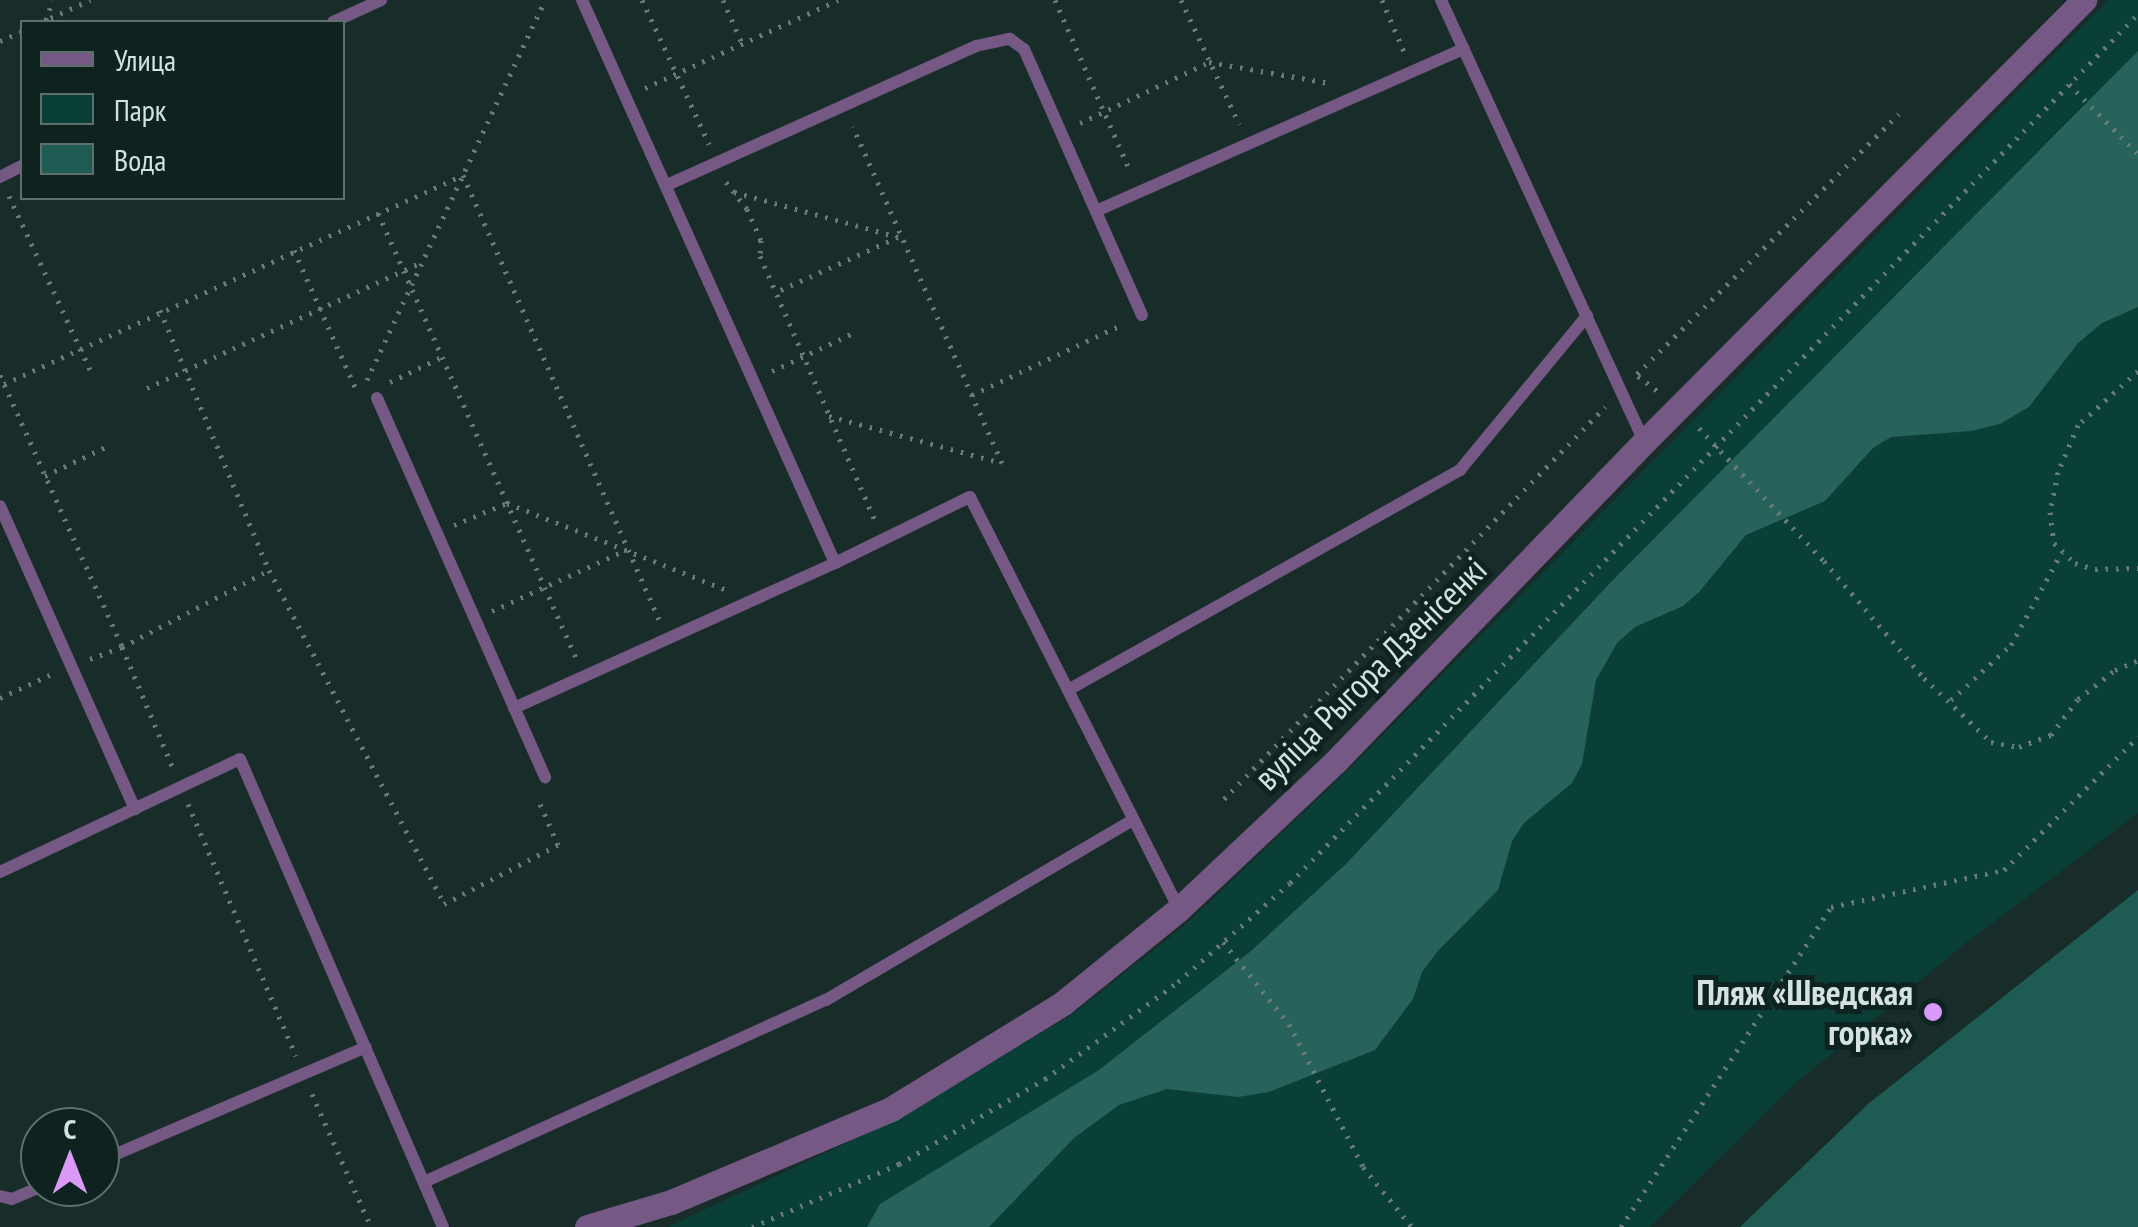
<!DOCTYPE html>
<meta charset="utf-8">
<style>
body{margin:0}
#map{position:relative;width:2138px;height:1227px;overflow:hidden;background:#182d2a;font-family:"PT Sans Narrow",sans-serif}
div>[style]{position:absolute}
.green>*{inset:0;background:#0a3f38}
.forest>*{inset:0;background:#27635b}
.water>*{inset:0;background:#1d5b53}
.path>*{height:5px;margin-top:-2.5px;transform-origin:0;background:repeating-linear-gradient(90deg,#697b78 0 2.5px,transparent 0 10.5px)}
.lane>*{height:12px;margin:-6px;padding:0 6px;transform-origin:6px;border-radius:6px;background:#755883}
.street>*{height:25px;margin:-12.5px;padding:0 12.5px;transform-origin:12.5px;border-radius:12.5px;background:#755883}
.dots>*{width:28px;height:28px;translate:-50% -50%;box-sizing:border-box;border:5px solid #0e2320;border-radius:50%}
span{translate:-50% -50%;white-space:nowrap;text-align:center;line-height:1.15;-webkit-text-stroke:10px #0e2320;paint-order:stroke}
.street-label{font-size:35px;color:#d5e2df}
.poi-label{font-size:35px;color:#d5e2df;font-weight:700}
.right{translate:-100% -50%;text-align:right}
.legend{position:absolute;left:20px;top:20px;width:325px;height:180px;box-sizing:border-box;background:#0e2320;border:2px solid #5e6f6c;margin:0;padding:12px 18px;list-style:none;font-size:30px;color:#d5e2df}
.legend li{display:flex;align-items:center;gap:20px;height:50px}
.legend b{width:50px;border:2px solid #5e6f6c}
.north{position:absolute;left:20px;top:1107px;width:100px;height:100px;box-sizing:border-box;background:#0e2320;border:2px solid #5e6f6c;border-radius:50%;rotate:0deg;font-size:28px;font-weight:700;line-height:40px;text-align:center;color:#d5e2df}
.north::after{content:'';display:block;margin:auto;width:35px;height:45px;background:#d99af7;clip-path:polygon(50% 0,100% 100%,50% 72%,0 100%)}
</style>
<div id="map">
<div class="green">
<div style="clip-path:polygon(2108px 0,2138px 0,2138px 813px,1967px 942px,1791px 1087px,1650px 1227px,668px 1227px,893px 1121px,1070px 1016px,1183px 927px,1345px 773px)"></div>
</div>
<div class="forest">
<div style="clip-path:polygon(2138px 51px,2138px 307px,2102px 323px,2078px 343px,2029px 407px,2000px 424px,1971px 431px,1891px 437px,1873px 448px,1825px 501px,1746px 535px,1699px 592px,1683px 606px,1635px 627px,1617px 643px,1596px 680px,1582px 764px,1572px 783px,1524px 823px,1512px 841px,1498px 890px,1437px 952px,1422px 972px,1413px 999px,1375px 1050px,1269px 1092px,1238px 1097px,1167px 1089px,1119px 1105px,1074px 1138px,989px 1227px,867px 1227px,880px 1204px,1099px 1070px,1251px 951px,1346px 864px,1612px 581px)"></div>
</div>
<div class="water">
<div style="clip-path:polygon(2138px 890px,2138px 1227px,1740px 1227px,1868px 1104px)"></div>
</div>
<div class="path">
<div style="left:642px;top:0;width:159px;rotate:65deg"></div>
<div style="left:723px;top:0;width:47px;rotate:66.2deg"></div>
<div style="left:1055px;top:0;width:187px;rotate:66.3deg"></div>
<div style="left:1181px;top:0;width:137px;rotate:64.9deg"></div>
<div style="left:1382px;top:0;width:59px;rotate:66.9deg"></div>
<div style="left:46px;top:20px;width:21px;rotate:-71deg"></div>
<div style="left:41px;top:22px;width:54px;rotate:-24.2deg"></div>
<div style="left:0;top:41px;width:24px;rotate:-24deg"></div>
<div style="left:2069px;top:84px;width:98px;rotate:45.4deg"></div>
<div style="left:645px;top:88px;width:212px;rotate:-24.5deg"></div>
<div style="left:1080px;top:123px;width:143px;rotate:-25.3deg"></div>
<div style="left:1209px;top:62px;width:122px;rotate:9.9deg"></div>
<div style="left:726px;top:182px;width:34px;rotate:52deg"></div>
<div style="left:747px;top:209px;width:34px;rotate:66deg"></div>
<div style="left:761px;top:240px;width:16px;rotate:94deg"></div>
<div style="left:760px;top:256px;width:289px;rotate:66.5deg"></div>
<div style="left:734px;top:192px;width:170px;rotate:15.3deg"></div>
<div style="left:898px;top:237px;width:134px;rotate:155.7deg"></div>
<div style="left:9px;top:196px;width:199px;rotate:65deg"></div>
<div style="left:378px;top:213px;width:487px;rotate:66deg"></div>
<div style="left:294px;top:250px;width:152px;rotate:66deg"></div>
<div style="left:160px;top:310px;width:282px;rotate:67.3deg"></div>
<div style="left:269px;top:570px;width:377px;rotate:62.3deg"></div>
<div style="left:444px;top:904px;width:128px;rotate:-27.4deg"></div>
<div style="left:558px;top:845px;width:52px;rotate:-113.6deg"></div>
<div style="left:772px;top:371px;width:93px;rotate:-24.9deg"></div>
<div style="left:2138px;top:371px;width:81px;rotate:138deg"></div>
<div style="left:2078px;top:425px;width:51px;rotate:113.1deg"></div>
<div style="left:2058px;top:472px;width:41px;rotate:101.3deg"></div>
<div style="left:2050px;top:512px;width:31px;rotate:83deg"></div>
<div style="left:2054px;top:543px;width:29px;rotate:44deg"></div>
<div style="left:2075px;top:563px;width:21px;rotate:17deg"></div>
<div style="left:2095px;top:569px;width:43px;rotate:-1.3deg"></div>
<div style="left:1637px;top:374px;width:369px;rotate:-44.8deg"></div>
<div style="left:0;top:375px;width:298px;rotate:65.8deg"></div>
<div style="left:122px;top:647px;width:166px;rotate:-27.6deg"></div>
<div style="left:1638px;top:376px;width:24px;rotate:38deg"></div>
<div style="left:367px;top:380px;width:420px;rotate:-64.9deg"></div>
<div style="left:390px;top:382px;width:58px;rotate:-25.7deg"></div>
<div style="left:4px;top:384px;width:504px;rotate:-24.48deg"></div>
<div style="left:463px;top:175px;width:488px;rotate:66.2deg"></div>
<div style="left:147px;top:388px;width:300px;rotate:-24.6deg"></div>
<div style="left:972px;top:395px;width:167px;rotate:-25.2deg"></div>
<div style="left:829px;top:416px;width:179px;rotate:15.2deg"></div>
<div style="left:1002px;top:463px;width:368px;rotate:-113.9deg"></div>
<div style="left:1699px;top:428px;width:183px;rotate:46.8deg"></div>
<div style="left:1824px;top:561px;width:154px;rotate:49.5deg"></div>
<div style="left:1924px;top:678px;width:93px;rotate:43.7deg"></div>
<div style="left:1991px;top:742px;width:28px;rotate:10deg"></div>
<div style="left:2019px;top:747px;width:34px;rotate:-21deg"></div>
<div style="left:2051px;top:735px;width:45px;rotate:-53.1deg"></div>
<div style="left:2078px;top:699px;width:47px;rotate:-38.1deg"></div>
<div style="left:2115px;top:670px;width:25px;rotate:-23deg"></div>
<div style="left:45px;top:476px;width:70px;rotate:-25.5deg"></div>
<div style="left:454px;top:525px;width:57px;rotate:-22.5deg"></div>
<div style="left:507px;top:503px;width:237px;rotate:21.6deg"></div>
<div style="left:492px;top:611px;width:147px;rotate:-24.5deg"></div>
<div style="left:90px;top:659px;width:34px;rotate:-21deg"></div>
<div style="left:122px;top:647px;width:129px;rotate:67.2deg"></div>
<div style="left:0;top:698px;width:57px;rotate:-24.8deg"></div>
<div style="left:1951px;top:700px;width:81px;rotate:-42.5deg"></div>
<div style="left:2011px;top:645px;width:106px;rotate:-61.3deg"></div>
<div style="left:1224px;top:799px;width:547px;rotate:-45.82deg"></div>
<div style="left:188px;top:804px;width:274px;rotate:66.8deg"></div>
<div style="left:1223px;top:942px;width:105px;rotate:51.2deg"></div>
<div style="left:1289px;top:1024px;width:161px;rotate:62.6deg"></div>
<div style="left:1363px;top:1167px;width:77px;rotate:50.8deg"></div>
<div style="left:312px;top:1094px;width:145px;rotate:66.1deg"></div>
<div style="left:752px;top:1227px;width:160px;rotate:-23.2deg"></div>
<div style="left:899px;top:1164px;width:169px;rotate:-30.2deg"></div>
<div style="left:1045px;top:1079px;width:165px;rotate:-36.1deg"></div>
<div style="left:1178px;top:982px;width:149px;rotate:-41.5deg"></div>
<div style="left:1290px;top:883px;width:1214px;rotate:-45.7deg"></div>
<div style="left:1621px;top:1227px;width:383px;rotate:-56.7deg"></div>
<div style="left:1831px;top:907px;width:177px;rotate:-12.1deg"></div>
<div style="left:2004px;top:870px;width:189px;rotate:-44.8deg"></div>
</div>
<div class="lane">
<div style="left:582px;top:0;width:617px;rotate:65.8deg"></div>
<div style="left:1441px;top:0;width:486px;rotate:65.3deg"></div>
<div style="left:333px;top:22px;width:53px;rotate:-24.6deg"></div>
<div style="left:0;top:177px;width:25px;rotate:-27deg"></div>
<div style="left:667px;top:185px;width:339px;rotate:-24.2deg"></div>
<div style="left:976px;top:46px;width:35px;rotate:-12deg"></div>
<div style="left:1010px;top:39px;width:17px;rotate:36deg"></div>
<div style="left:1024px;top:49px;width:291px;rotate:66.1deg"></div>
<div style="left:1096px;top:211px;width:402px;rotate:-23.8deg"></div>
<div style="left:377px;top:398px;width:415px;rotate:66.1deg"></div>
<div style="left:0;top:506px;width:332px;rotate:66deg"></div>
<div style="left:1068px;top:690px;width:450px;rotate:-29.3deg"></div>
<div style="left:1460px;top:470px;width:200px;rotate:-50.5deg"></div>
<div style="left:514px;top:708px;width:352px;rotate:-24.3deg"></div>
<div style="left:835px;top:563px;width:150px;rotate:-26.1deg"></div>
<div style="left:970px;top:497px;width:462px;rotate:63.1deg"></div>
<div style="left:0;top:872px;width:265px;rotate:-25.2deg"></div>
<div style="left:240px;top:759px;width:510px;rotate:66.55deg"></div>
<div style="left:100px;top:1161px;width:289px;rotate:-23.2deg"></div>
<div style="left:424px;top:1182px;width:441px;rotate:-24.4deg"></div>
<div style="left:826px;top:1000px;width:356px;rotate:-30.4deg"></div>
<div style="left:0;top:1196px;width:12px;rotate:14deg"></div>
<div style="left:12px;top:1199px;width:30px;rotate:-23deg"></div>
</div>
<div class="street">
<div style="left:587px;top:1227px;width:88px;rotate:-16.6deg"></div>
<div style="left:671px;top:1202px;width:239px;rotate:-22.9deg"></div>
<div style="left:891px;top:1109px;width:202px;rotate:-31.6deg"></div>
<div style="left:1063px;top:1003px;width:149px;rotate:-39deg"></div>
<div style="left:1179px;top:909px;width:214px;rotate:-43.3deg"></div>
<div style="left:1335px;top:762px;width:445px;rotate:-46deg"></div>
<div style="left:1644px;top:442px;width:624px;rotate:-45.13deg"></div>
</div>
<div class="dots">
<div style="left:1933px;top:1012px;background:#d99af7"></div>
</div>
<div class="street-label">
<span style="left:1370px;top:673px;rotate:-45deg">вуліца Рыгора Дзенісенкі</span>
</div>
<div class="poi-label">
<span class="right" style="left:1913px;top:1012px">Пляж «Шведская<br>горка»</span>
</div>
<ul class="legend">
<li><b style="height:12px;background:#755883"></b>Улица</li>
<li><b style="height:28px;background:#0a3f38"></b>Парк</li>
<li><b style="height:28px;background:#1d5b53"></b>Вода</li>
</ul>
<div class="north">С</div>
</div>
